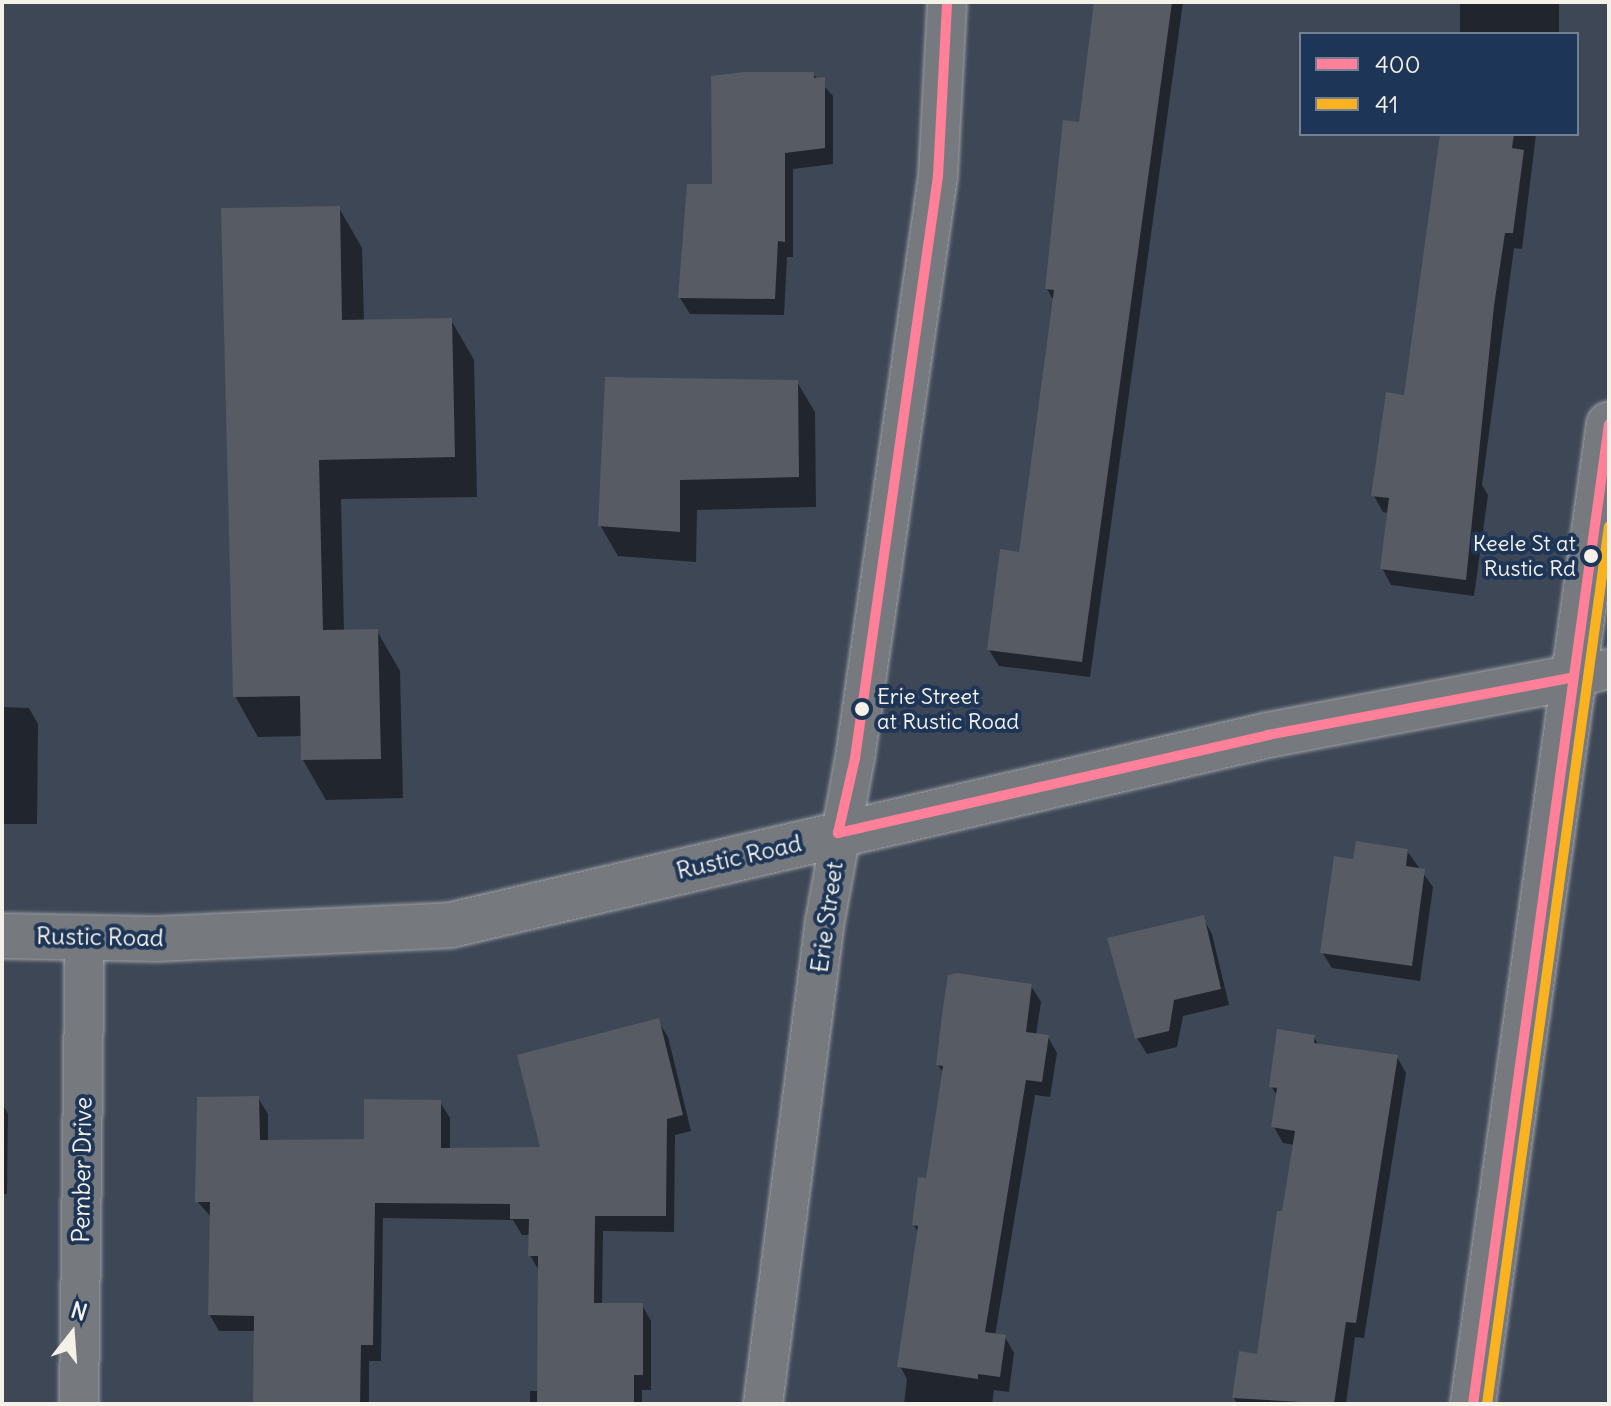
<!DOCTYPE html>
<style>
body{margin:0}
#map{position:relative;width:1611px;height:1406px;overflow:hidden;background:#3e4755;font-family:Delius,sans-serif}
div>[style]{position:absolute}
.shadow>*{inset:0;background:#0007;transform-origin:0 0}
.building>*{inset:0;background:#575b63}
.roads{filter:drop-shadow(0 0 2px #a0a3a8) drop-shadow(0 0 2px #a0a3a8)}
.minor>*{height:38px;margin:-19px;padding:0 19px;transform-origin:19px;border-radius:19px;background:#767a7f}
.tertiary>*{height:44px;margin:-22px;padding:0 22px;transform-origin:22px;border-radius:22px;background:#767a7f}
.secondary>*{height:44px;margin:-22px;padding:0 22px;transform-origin:22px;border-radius:22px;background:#767a7f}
.bus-1>*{height:10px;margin:-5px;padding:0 5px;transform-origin:5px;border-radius:5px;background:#ff8098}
.bus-2>*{height:10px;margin:-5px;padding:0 5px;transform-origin:5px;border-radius:5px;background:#f9b220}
.dots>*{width:22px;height:22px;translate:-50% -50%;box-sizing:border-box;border:4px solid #1d3557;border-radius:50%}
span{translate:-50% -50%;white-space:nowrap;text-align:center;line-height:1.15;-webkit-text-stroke:8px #1d3557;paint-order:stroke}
.bus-label{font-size:22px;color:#f4f1e8}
.right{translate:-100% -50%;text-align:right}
.left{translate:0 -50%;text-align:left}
.street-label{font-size:24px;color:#f4f1e8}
.frame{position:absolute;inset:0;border:4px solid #f4f1e8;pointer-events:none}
.legend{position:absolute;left:1299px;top:32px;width:280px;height:104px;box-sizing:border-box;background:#1d3557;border:2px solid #738091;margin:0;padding:10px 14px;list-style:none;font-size:24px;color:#f4f1e8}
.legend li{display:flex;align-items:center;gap:16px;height:40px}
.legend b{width:40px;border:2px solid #738091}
.north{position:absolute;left:32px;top:1294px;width:80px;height:80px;-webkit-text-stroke:6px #1d3557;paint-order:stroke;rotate:17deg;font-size:22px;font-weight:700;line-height:32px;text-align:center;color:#f4f1e8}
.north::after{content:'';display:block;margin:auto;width:28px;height:36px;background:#f4f1e8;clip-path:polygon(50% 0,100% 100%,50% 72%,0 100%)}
</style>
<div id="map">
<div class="shadow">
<div style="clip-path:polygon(1096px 2px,1183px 2px,1090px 677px,999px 666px,989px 650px,1021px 554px,1054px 301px,1047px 289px,1080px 124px)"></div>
<div style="left:1460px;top:2px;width:99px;height:32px"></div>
<div style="clip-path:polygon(813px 74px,833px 96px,833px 164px,793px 169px,793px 257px,787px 257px,784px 315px,690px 314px,680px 298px,714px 186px)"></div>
<div style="clip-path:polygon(1442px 134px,1536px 134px,1522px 249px,1514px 248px,1482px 485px,1488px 495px,1474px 596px,1391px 585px,1382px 568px,1389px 513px,1383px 512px,1374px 496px,1406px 397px)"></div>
<div style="clip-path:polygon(339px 208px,362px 248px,364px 322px,451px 320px,474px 360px,477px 497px,341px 499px,344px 632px,377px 631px,400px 671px,403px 798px,326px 800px,303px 760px,303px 736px,258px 737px,235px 696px)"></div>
<div style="clip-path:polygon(797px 382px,815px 412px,816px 507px,697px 510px,696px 562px,618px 556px,600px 525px)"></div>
<div style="clip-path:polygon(2px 707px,29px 708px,38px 724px,37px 824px,2px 824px)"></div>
<div style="clip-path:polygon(1407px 851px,1433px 887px,1420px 981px,1332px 968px,1322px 952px)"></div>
<div style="clip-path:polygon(1203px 918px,1212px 934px,1229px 1005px,1183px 1016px,1177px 1047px,1147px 1054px,1137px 1038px)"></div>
<div style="clip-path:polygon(1031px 986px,1041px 1002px,1036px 1035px,1048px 1037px,1057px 1053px,1050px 1097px,1035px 1095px,995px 1336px,1005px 1337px,1014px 1353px,1009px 1392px,994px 1390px,992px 1404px,904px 1404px,907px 1379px,899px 1364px,919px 1234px,914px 1225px,928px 1180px,944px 1074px,938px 1065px)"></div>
<div style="clip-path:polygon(658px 1021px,668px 1037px,691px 1131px,675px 1135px,674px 1232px,603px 1231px,602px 1305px,642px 1305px,651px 1321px,651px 1390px,642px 1390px,642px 1404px,530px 1404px,530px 1391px,539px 1391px,539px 1271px,530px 1255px,530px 1235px,522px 1235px,513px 1220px,383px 1218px,381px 1361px,369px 1361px,369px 1404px,245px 1404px,255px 1404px,255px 1331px,219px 1331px,210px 1315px,211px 1217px,197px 1201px,258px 1098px,268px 1114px,268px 1142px,366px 1141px,440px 1102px,450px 1118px,450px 1150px,542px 1149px)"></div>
<div style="clip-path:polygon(1314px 1037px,1319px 1046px,1397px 1057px,1406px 1073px,1364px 1338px,1355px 1337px,1346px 1404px,1237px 1404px,1234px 1398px,1259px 1356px,1295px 1145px,1283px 1143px,1274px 1127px,1278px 1097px,1271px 1086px)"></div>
<div style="clip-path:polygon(2px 1103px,8px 1114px,7px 1194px,2px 1194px)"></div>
</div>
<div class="building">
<div style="clip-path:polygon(1094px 2px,1172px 2px,1082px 662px,987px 650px,1000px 549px,1019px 552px,1054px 290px,1045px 289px,1063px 120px,1079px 122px)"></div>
<div style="clip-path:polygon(743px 72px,814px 72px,814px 78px,825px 77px,825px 148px,785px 153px,785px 242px,778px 241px,775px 299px,678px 298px,687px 184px,712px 184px,711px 76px)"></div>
<div style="clip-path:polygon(1440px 134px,1514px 134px,1512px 148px,1524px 150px,1513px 233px,1505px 233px,1494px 306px,1466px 580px,1380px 569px,1389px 498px,1371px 496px,1386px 392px,1404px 395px)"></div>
<div style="clip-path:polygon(340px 206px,342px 320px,452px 318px,455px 457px,319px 460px,323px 630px,378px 629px,381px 759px,301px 760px,300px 696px,233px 697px,221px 208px)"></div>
<div style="clip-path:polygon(605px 377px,798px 380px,799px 477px,680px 480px,680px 532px,598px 526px)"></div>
<div style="clip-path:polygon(1356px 841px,1408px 849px,1406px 866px,1425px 869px,1412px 966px,1320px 953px,1334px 856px,1353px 859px)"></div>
<div style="clip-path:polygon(1204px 915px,1221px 989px,1174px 1000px,1169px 1031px,1135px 1039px,1107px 938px)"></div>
<div style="clip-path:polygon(957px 973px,1032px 984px,1026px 1032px,1049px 1035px,1042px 1082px,1026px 1080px,985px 1332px,1006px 1335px,1000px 1377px,978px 1374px,978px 1379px,897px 1367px,918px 1226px,912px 1225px,918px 1177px,926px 1178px,943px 1066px,936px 1065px,942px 1015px,948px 975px)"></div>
<div style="clip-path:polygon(659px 1018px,683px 1115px,667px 1119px,666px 1216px,595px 1216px,594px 1303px,643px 1303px,643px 1375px,634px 1375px,634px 1404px,537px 1404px,538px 1256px,528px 1256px,529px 1219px,510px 1219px,510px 1204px,375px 1203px,373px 1345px,361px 1345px,360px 1404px,253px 1404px,254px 1316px,208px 1315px,210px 1202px,195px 1202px,197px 1097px,259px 1096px,260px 1140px,364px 1139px,364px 1099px,441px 1100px,441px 1148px,540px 1147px,517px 1055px)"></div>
<div style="clip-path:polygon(1277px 1029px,1315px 1035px,1314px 1043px,1398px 1055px,1356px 1323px,1346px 1322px,1334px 1404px,1232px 1398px,1239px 1351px,1257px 1354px,1277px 1211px,1282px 1211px,1295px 1131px,1271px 1127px,1277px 1088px,1269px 1087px)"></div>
</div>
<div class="roads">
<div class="minor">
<div style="left:1574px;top:677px;width:36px;rotate:-13deg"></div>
<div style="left:79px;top:1404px;width:469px;rotate:-89.3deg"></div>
<div style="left:763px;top:1404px;width:487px;rotate:-82.7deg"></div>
<div style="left:825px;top:921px;width:166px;rotate:-79.6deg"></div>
<div style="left:855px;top:758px;width:588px;rotate:-81.88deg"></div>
<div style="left:938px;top:176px;width:174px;rotate:-87deg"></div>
</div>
<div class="tertiary">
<div style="left:2px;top:936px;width:155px;rotate:1.1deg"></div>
<div style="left:157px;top:939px;width:294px;rotate:-2.7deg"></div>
<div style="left:451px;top:925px;width:839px;rotate:-13.09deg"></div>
<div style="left:1268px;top:735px;width:311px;rotate:-10.7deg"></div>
</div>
<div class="secondary">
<div style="left:1473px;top:1404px;width:989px;rotate:-82.1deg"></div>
</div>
</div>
<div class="bus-1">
<div style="left:838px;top:833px;width:77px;rotate:-77.2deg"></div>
<div style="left:855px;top:758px;width:588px;rotate:-81.88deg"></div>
<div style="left:938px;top:176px;width:174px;rotate:-87deg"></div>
<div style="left:838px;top:833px;width:441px;rotate:-12.8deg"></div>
<div style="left:1268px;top:735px;width:311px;rotate:-10.7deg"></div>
<div style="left:1473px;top:1404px;width:989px;rotate:-82.1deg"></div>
</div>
<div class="bus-2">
<div style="left:1487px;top:1404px;width:886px;rotate:-82.09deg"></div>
</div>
<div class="dots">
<div style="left:1591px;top:556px;background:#f4f1e8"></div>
<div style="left:862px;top:709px;background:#f4f1e8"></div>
</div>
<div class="bus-label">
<span class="right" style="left:1576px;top:556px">Keele St at<br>Rustic Rd</span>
<span class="left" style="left:877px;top:709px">Erie Street<br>at Rustic Road</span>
</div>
<div class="street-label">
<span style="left:739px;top:857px;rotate:-13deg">Rustic Road</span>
<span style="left:827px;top:917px;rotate:-82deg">Erie Street</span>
<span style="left:100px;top:937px;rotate:1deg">Rustic Road</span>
<span style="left:82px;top:1170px;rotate:-89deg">Pember Drive</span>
</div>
<div class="frame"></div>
<ul class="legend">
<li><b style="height:10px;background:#ff8098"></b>400</li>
<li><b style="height:10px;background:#f9b220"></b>41</li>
</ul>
<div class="north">N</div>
</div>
